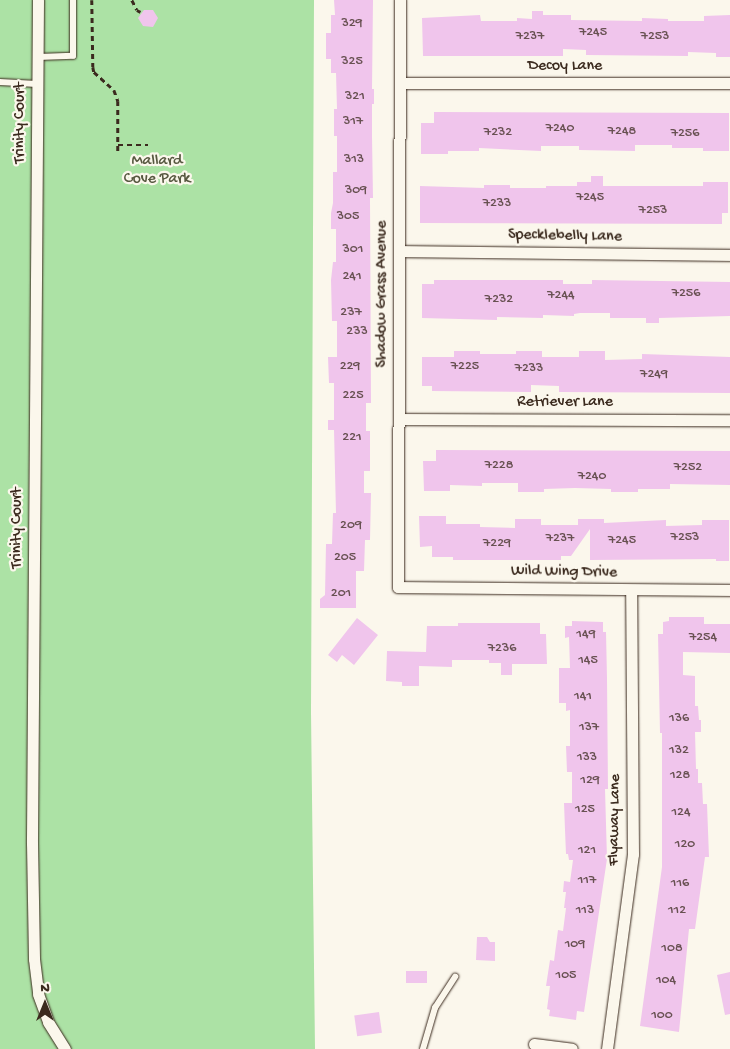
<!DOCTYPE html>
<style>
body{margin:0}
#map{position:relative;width:730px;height:1049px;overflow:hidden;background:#fbf7ec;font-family:"Gochi Hand",sans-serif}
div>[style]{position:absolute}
.green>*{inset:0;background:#ace2a5}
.building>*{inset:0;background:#f0c5ec;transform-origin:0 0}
.path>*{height:2.5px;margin-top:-1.25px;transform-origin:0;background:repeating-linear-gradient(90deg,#3b2a1e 0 5px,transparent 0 9px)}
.roads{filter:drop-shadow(0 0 1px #3b2a1e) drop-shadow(0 0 1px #3b2a1e)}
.lane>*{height:5.5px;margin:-2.75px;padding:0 2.75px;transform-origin:2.75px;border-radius:2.75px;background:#fbf7ec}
.street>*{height:11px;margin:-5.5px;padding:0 5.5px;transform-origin:5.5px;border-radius:5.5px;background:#fbf7ec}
span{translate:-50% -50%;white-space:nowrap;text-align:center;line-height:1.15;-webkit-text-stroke:4.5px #fbf7ec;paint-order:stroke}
.number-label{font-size:14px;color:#685152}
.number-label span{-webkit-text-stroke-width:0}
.street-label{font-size:16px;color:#3b2a1e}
.park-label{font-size:16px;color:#575840}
.north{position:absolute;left:20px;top:979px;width:50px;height:50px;-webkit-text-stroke:4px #fbf7ec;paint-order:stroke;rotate:0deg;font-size:14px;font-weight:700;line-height:20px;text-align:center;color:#3b2a1e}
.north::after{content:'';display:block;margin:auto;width:18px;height:22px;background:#3b2a1e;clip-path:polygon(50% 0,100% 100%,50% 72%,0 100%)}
</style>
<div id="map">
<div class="green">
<div style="clip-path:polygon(0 0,314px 0,311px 712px,315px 1049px,0 1049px)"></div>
</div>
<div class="building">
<div style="clip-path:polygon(334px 0,373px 0,372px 89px,374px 89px,374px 104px,372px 104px,372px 136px,373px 198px,370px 198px,371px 403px,366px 403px,366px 431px,370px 431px,370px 471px,364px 471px,364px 493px,371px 493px,370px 540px,365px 540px,364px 571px,356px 571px,356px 608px,320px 608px,320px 599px,325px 595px,326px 544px,332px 544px,333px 513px,336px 513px,334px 430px,328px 430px,328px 420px,334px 420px,334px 383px,329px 383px,328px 357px,337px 357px,337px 321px,332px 321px,331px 280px,333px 262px,336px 262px,336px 229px,331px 229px,331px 213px,333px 203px,333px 172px,337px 172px,337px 136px,334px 136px,334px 109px,337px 109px,336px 73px,331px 73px,331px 59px,326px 59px,326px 33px,331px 33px,331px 15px,335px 15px)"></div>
<div style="clip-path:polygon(144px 10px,153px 10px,158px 18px,153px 27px,143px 26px,138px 18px)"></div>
<div style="clip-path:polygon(532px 11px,543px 11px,543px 15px,571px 15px,571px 20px,642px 21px,642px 18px,668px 19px,668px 21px,704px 21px,704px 16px,730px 15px,730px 57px,716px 57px,716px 53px,688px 52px,688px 56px,586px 55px,586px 50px,563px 49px,563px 56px,423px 56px,422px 18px,480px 15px,481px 21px,517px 21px,517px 18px,532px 19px)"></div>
<div style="clip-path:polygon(434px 112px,729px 113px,729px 151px,703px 151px,703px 148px,672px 148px,672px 145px,635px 145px,635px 151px,579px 150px,579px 146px,541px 146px,541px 151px,479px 148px,479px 151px,448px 151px,448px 154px,421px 154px,421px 123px,434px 123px)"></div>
<div style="clip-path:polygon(591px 176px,603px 176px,603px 186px,703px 186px,703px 182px,728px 182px,728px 213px,722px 213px,722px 224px,420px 223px,420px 186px,484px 188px,484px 185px,510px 185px,510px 188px,546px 188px,546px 186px,577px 186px,577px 182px,591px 182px)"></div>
<div style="clip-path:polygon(434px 280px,563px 280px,563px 284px,592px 284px,592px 280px,730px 282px,730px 316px,659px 318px,659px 323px,646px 323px,646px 318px,610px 318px,610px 313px,580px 313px,574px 314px,574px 316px,543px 315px,543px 318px,497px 317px,497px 320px,422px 318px,422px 284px,434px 284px)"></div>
<div style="clip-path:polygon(454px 351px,480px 351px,480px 354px,516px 354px,516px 351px,542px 351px,542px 357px,579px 357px,579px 351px,605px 351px,605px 360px,642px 359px,642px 354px,730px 357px,730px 393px,559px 392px,559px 386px,531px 385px,531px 392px,432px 391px,432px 386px,422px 386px,422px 357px,454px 357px)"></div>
<div style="clip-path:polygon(436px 450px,730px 451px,730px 485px,670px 484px,670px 489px,638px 489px,638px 492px,611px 492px,611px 489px,575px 488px,544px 489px,544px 492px,518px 492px,518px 483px,482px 483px,482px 486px,450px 485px,450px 491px,424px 491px,423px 461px,436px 461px)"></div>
<div style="clip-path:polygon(419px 516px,446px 516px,446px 524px,480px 524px,480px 527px,515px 528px,515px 519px,541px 519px,541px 525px,578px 525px,578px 519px,604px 519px,604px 523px,666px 520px,666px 526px,702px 525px,702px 520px,729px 520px,729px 561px,716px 561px,716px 559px,590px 560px,590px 529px,571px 556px,561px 556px,561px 560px,453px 560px,453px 557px,432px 557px,432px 546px,420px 547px)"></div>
<div style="clip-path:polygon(669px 617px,704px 617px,704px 624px,730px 624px,730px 653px,683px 652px,683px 675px,695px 676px,695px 706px,698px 706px,699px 720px,701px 720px,701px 732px,695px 732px,696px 769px,698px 769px,698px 783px,702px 783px,703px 804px,707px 804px,709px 857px,705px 857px,695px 929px,689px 929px,679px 1032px,640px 1026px,662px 867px,662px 733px,660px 733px,658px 634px,663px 634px,663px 622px,669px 621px)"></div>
<div style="clip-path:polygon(357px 618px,378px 635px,354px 665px,342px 655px,337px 662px,328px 655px)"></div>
<div style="clip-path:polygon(572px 621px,603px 622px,603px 632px,606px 632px,607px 678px,608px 789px,605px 789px,607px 859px,584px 1012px,577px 1011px,576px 1020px,549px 1016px,550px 1010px,547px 1009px,550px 986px,546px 986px,550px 960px,554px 961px,558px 930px,563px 931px,566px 908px,564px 908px,566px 892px,563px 892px,564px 881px,570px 882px,573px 860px,569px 860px,568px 854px,566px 854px,565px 830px,564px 803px,572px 803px,572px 772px,567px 772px,566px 746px,570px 746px,570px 710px,566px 711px,566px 703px,559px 703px,559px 668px,570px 668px,569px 637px,565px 638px,565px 626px,572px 626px)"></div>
<div style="clip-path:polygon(458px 623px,540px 623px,540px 634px,546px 634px,547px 664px,512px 664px,512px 675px,501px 675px,501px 663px,489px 663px,489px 660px,452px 660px,452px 667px,419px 666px,419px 686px,402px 686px,402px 682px,386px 681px,387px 651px,426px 652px,427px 626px,458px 626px)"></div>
<div style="clip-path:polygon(477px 937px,487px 937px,490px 942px,495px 942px,495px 961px,476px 960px)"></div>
<div style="left:406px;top:971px;width:21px;height:12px"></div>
<div style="clip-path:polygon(730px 972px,730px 1014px,725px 1015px,717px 975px)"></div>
<div style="left:379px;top:1012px;width:21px;height:25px;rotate:82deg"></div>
</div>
<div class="path">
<div style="left:92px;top:0;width:67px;rotate:89.1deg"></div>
<div style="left:93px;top:67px;width:5px;rotate:79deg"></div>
<div style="left:94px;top:72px;width:27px;rotate:42deg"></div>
<div style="left:114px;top:90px;width:12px;rotate:70deg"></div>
<div style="left:118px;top:101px;width:50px;rotate:90deg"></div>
<div style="left:132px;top:0;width:11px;rotate:63deg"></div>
<div style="left:137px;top:10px;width:4px;rotate:27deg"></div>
<div style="left:118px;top:145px;width:30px"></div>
</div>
<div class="roads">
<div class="lane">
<div style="left:38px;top:57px;width:35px;rotate:-2deg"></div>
<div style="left:73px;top:56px;width:56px;rotate:-90deg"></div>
<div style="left:0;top:82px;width:37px;rotate:3deg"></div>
<div style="left:423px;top:1049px;width:43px;rotate:-73.7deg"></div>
<div style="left:435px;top:1008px;width:37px;rotate:-57deg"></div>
</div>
<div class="street">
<div style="left:38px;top:0;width:843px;rotate:90.41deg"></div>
<div style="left:32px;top:843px;width:116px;rotate:89deg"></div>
<div style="left:34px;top:959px;width:35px;rotate:83deg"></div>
<div style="left:38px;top:994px;width:30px;rotate:70deg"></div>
<div style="left:48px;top:1022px;width:32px;rotate:58deg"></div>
<div style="left:400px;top:0;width:587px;rotate:90.2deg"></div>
<div style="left:398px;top:587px;width:332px;rotate:0.5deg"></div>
<div style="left:400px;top:83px;width:330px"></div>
<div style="left:400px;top:251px;width:330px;rotate:0.7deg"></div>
<div style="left:400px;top:419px;width:330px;rotate:0.2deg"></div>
<div style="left:534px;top:1044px;width:38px;rotate:7deg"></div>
<div style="left:607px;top:1049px;width:197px;rotate:-82.4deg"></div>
<div style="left:633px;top:854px;width:264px;rotate:-90.4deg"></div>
</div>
</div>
<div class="number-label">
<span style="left:352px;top:24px">329</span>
<span style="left:593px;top:33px">7245</span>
<span style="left:530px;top:37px">7237</span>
<span style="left:655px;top:37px">7253</span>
<span style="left:352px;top:62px">325</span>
<span style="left:355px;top:97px">321</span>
<span style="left:353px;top:122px">317</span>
<span style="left:560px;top:129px">7240</span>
<span style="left:622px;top:132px">7248</span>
<span style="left:498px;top:133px">7232</span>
<span style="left:685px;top:134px">7256</span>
<span style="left:354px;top:160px">313</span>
<span style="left:356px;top:191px">309</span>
<span style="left:590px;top:198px">7245</span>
<span style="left:497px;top:204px">7233</span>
<span style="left:653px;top:211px">7253</span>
<span style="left:348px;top:217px">305</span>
<span style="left:353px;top:250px">301</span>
<span style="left:352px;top:277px">241</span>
<span style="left:686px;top:294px">7256</span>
<span style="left:561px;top:296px">7244</span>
<span style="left:499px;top:300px">7232</span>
<span style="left:351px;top:313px">237</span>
<span style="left:357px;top:332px">233</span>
<span style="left:350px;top:367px">229</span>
<span style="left:465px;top:367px">7225</span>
<span style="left:529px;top:369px">7233</span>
<span style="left:654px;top:375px">7249</span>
<span style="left:353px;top:396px">225</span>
<span style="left:352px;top:438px">221</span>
<span style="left:499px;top:466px">7228</span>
<span style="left:688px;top:468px">7252</span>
<span style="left:592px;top:477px">7240</span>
<span style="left:351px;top:526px">209</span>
<span style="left:685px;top:538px">7253</span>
<span style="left:560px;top:539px">7237</span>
<span style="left:622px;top:541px">7245</span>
<span style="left:497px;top:544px">7229</span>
<span style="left:345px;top:558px">205</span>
<span style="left:341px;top:594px">201</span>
<span style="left:586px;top:635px">149</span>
<span style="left:703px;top:638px">7254</span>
<span style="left:502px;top:649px">7236</span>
<span style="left:588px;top:661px">145</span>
<span style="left:583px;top:697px">141</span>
<span style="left:679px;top:719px">136</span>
<span style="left:589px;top:728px">137</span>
<span style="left:679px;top:751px">132</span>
<span style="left:587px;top:758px">133</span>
<span style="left:680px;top:776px">128</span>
<span style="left:590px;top:781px">129</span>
<span style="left:585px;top:810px">125</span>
<span style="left:681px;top:813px">124</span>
<span style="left:685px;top:845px">120</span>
<span style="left:587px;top:851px">121</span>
<span style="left:587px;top:881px">117</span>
<span style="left:680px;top:884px">116</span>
<span style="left:585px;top:911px">113</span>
<span style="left:677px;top:911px">112</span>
<span style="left:575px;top:945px">109</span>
<span style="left:672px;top:949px">108</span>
<span style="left:566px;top:976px">105</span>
<span style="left:666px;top:981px">104</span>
<span style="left:662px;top:1016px">100</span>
</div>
<div class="street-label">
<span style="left:565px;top:67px">Decoy Lane</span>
<span style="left:21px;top:123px;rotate:-90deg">Trinity Court</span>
<span style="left:565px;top:237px;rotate:1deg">Specklebelly Lane</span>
<span style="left:383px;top:294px;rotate:-90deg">Shadow Grass Avenue</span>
<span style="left:565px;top:403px">Retriever Lane</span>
<span style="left:18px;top:528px;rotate:-90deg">Trinity Court</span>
<span style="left:564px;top:573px;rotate:1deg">Wild Wing Drive</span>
<span style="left:616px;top:820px;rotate:-89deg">Flyaway Lane</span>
</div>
<div class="park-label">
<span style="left:157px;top:171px">Mallard<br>Cove Park</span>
</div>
<div class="north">N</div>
</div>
